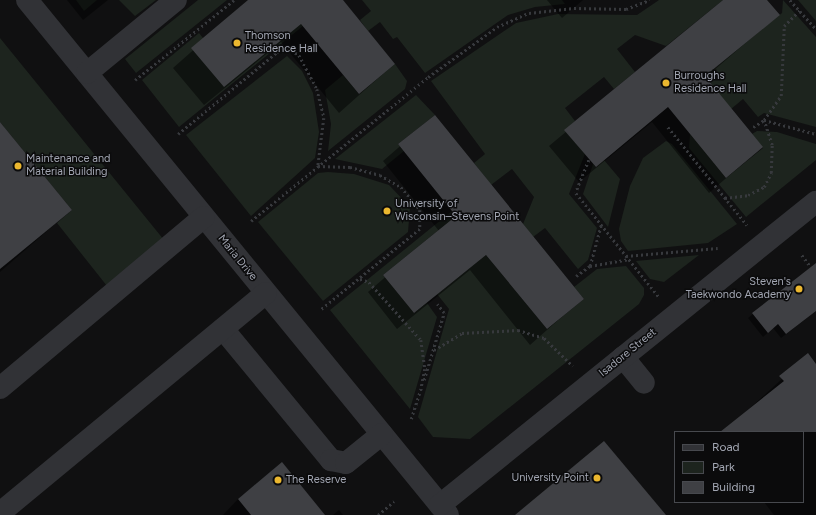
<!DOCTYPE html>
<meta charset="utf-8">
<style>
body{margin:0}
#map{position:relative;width:816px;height:515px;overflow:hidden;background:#101011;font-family:Figtree,sans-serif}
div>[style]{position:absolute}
.green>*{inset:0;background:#1d241e}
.shadow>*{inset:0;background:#0007}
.building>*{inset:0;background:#3f4044}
.path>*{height:2.5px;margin-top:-1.25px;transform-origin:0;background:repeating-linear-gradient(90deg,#37393d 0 2px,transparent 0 5px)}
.minor>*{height:22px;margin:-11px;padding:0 11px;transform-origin:11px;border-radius:11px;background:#313236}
.dots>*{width:11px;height:11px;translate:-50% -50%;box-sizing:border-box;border:2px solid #0b0b0c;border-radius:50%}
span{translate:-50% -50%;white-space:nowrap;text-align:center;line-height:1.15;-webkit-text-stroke:3px #0b0b0c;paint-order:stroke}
.poi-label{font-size:11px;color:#a2a6b2}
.left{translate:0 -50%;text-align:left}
.right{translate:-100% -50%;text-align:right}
.street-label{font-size:11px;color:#a2a6b2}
.legend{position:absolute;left:674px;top:431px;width:130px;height:72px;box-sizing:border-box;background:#0b0b0c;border:1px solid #47494e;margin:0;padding:5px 7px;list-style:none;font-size:12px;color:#a2a6b2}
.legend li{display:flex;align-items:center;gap:8px;height:20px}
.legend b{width:20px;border:1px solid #47494e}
</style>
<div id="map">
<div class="green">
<div style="clip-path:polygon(76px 0,97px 0,84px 11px)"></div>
<div style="clip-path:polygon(119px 0,156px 0,135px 16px)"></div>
<div style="clip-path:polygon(198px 0,227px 0,136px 73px,125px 59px)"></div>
<div style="clip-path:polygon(362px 0,562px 0,565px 4px,535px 7px,508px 15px,425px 73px,397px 37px,393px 39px,380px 22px,368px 31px,360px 20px,371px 11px)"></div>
<div style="clip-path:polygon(659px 0,723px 0,666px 46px,635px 35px,617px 49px,635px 72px,614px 89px,604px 77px,565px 108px,575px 121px,565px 130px,585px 154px,569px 194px,597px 228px,588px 260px,578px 269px,545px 228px,533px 237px,523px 224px,534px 197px,512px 169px,491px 185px,474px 163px,485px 154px,431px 81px,516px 23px,558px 14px,637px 15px)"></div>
<div style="clip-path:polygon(783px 0,816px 37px,816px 127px,764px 113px,758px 117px,743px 99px,731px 109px,705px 76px,782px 13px)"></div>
<div style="clip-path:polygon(798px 0,816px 0,816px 21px)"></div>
<div style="clip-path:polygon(301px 23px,303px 26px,179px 127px,142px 80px,199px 33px,203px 38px)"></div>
<div style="clip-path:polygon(0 38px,164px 240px,107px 286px,57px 223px,72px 210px,0 122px)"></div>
<div style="clip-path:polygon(287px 56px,302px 71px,313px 93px,319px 132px,315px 158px,251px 216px,186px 135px)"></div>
<div style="clip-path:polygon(395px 64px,407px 81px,405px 89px,328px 151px,331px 124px,325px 90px,343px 75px,359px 94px)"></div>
<div style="clip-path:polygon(416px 95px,435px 115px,398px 144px,404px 151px,382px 169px,335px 159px)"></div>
<div style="clip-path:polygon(757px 131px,777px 132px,816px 144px,816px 160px,746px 217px,689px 148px,690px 134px,726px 178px,763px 148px,752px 134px)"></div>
<div style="clip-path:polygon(666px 141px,672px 144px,737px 224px,708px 243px,628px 251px,621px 241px,619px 229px,630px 186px,643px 158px)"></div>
<div style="clip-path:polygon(604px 160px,620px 179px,608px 227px,583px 194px,593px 164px,596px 167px)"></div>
<div style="clip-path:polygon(328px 172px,354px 174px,389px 185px,410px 207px,408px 232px,323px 301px,258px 222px,318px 173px)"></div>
<div style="clip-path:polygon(452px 211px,456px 216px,383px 275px,414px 313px,427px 303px,437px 317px,410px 409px,330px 310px)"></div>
<div style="clip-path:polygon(486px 255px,547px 329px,584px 299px,574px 287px,597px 269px,626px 266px,644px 288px,644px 295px,639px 304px,470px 439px,433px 437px,418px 417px,449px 309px,437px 294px)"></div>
<div style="clip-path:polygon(699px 255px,664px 282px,650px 279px,636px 261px)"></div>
</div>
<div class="shadow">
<div style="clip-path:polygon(67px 0,108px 0,83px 20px)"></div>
<div style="clip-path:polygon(250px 0,342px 0,394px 64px,339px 113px,281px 42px,204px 105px,173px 68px)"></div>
<div style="clip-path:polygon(547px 0,583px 0,562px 18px)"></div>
<div style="clip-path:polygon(724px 0,766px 0,778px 15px,705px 78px,762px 147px,709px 193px,652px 122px,579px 182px,549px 146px)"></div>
<div style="clip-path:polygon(435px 116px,582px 299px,530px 345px,470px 270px,397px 329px,368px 292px,439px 231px,383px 161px)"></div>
<div style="clip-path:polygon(0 124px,71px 210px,0 272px)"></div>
<div style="clip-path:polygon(816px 264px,816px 311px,781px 338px,773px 328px,763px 337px,748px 318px)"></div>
<div style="clip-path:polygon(808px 355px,816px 366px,816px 515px,774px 515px,764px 502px,803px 502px,803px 432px,724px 432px)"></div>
<div style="clip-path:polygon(282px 463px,324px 515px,223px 515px,238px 499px)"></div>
<div style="clip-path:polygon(339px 510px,343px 515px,333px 515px)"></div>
</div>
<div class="building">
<div style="clip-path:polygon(248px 0,343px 0,395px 64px,359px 94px,301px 24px,224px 87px,191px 48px)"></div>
<div style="clip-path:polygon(723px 0,767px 0,780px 15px,705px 76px,763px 147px,726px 178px,668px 107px,596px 167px,564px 130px)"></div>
<div style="clip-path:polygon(435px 115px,584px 299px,547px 329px,486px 255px,414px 313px,383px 275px,456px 216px,398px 144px)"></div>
<div style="clip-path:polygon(0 122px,72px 210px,0 269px)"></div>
<div style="clip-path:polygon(816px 263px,816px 311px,786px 334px,778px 324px,768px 333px,752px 313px)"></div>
<div style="clip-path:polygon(808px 353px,816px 364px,816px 432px,720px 432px,784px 381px,779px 376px)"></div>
<div style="clip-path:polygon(604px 441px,666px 515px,515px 515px)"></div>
<div style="clip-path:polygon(282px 462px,325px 515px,251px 515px,238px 499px)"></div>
</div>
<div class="path">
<div style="left:790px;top:0;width:39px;rotate:48deg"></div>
<div style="left:135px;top:80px;width:127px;rotate:-38.9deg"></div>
<div style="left:668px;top:127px;width:126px;rotate:51.1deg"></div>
<div style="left:753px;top:127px;width:13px;rotate:-32deg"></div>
<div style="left:764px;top:120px;width:54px;rotate:15.1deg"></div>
<div style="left:178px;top:134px;width:129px;rotate:-39.6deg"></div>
<div style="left:277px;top:52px;width:14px;rotate:-8deg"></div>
<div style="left:291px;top:50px;width:9px;rotate:32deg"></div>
<div style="left:299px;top:55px;width:38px;rotate:62deg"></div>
<div style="left:317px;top:89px;width:30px;rotate:76deg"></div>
<div style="left:324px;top:118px;width:48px;rotate:97.1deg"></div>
<div style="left:318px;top:166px;width:32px;rotate:2deg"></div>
<div style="left:350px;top:167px;width:31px;rotate:15deg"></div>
<div style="left:380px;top:175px;width:24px;rotate:30deg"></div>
<div style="left:401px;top:187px;width:30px;rotate:50deg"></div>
<div style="left:420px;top:210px;width:19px;rotate:90deg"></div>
<div style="left:420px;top:229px;width:127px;rotate:140.8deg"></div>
<div style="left:589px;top:160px;width:35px;rotate:112deg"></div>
<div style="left:576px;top:193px;width:133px;rotate:51.4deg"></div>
<div style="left:725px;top:198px;width:23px;rotate:-7deg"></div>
<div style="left:748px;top:195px;width:18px;rotate:-27deg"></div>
<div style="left:764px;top:187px;width:16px;rotate:-63deg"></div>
<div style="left:771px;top:173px;width:28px;rotate:-88deg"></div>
<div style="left:772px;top:145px;width:26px;rotate:-108deg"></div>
<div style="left:764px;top:120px;width:29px;rotate:-55deg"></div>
<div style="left:781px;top:96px;width:70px;rotate:-87.5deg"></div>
<div style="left:784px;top:26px;width:23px;rotate:-45deg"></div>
<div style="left:251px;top:221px;width:228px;rotate:-39.1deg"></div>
<div style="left:428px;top:77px;width:85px;rotate:-35.9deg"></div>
<div style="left:497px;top:27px;width:35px;rotate:-24deg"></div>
<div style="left:529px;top:13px;width:45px;rotate:-6.3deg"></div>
<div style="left:574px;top:8px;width:52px;rotate:1.1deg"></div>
<div style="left:626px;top:9px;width:25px;rotate:-21deg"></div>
<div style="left:802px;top:255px;width:15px;rotate:53deg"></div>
<div style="left:626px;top:256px;width:92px;rotate:-5deg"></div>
<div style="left:590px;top:266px;width:39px;rotate:-10deg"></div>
<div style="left:576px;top:276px;width:17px;rotate:-36deg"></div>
<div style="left:590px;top:266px;width:42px;rotate:-75deg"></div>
<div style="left:360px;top:279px;width:9px;rotate:18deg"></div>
<div style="left:369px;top:282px;width:78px;rotate:48.1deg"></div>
<div style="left:421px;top:340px;width:29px;rotate:82deg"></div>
<div style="left:425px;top:369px;width:21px;rotate:101deg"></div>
<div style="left:434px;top:350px;width:33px;rotate:-31deg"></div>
<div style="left:462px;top:333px;width:56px;rotate:-3.1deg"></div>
<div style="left:518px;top:330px;width:27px;rotate:17deg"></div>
<div style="left:544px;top:338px;width:40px;rotate:44deg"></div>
<div style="left:424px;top:380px;width:70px;rotate:-73.4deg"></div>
<div style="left:444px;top:313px;width:11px;rotate:-128deg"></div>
<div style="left:411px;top:419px;width:32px;rotate:-72deg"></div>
<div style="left:378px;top:515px;width:21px;rotate:-41deg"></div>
</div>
<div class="minor">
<div style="left:27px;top:0;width:665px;rotate:50.73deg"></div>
<div style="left:87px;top:73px;width:115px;rotate:-39.4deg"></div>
<div style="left:223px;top:329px;width:170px;rotate:50.5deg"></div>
<div style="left:331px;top:460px;width:15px;rotate:11deg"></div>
<div style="left:346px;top:463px;width:46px;rotate:-38.9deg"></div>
<div style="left:623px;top:357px;width:33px;rotate:51deg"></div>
<div style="left:0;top:388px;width:266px;rotate:-40deg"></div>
<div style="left:440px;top:505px;width:483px;rotate:-38.9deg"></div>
<div style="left:0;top:513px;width:345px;rotate:-39.6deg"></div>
</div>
<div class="dots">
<div style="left:237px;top:43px;background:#ebb72f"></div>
<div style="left:666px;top:83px;background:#ebb72f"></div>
<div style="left:18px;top:166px;background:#ebb72f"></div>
<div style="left:387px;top:211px;background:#ebb72f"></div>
<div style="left:799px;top:289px;background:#ebb72f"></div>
<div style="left:597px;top:478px;background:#ebb72f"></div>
<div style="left:278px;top:480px;background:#ebb72f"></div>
</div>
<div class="poi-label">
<span class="left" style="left:245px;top:43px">Thomson<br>Residence Hall</span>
<span class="left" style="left:674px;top:83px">Burroughs<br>Residence Hall</span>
<span class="left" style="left:26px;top:166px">Maintenance and<br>Material Building</span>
<span class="left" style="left:395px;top:211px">University of<br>Wisconsin–Stevens Point</span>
<span class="right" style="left:791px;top:289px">Steven's<br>Taekwondo Academy</span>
<span class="right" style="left:589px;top:478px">University Point</span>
<span class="left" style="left:286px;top:480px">The Reserve</span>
</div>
<div class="street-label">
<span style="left:237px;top:258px;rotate:51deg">Maria Drive</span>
<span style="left:628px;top:353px;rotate:-39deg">Isadore Street</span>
</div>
<ul class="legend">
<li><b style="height:5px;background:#313236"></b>Road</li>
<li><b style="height:11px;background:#1d241e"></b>Park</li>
<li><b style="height:11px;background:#3f4044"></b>Building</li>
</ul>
</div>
